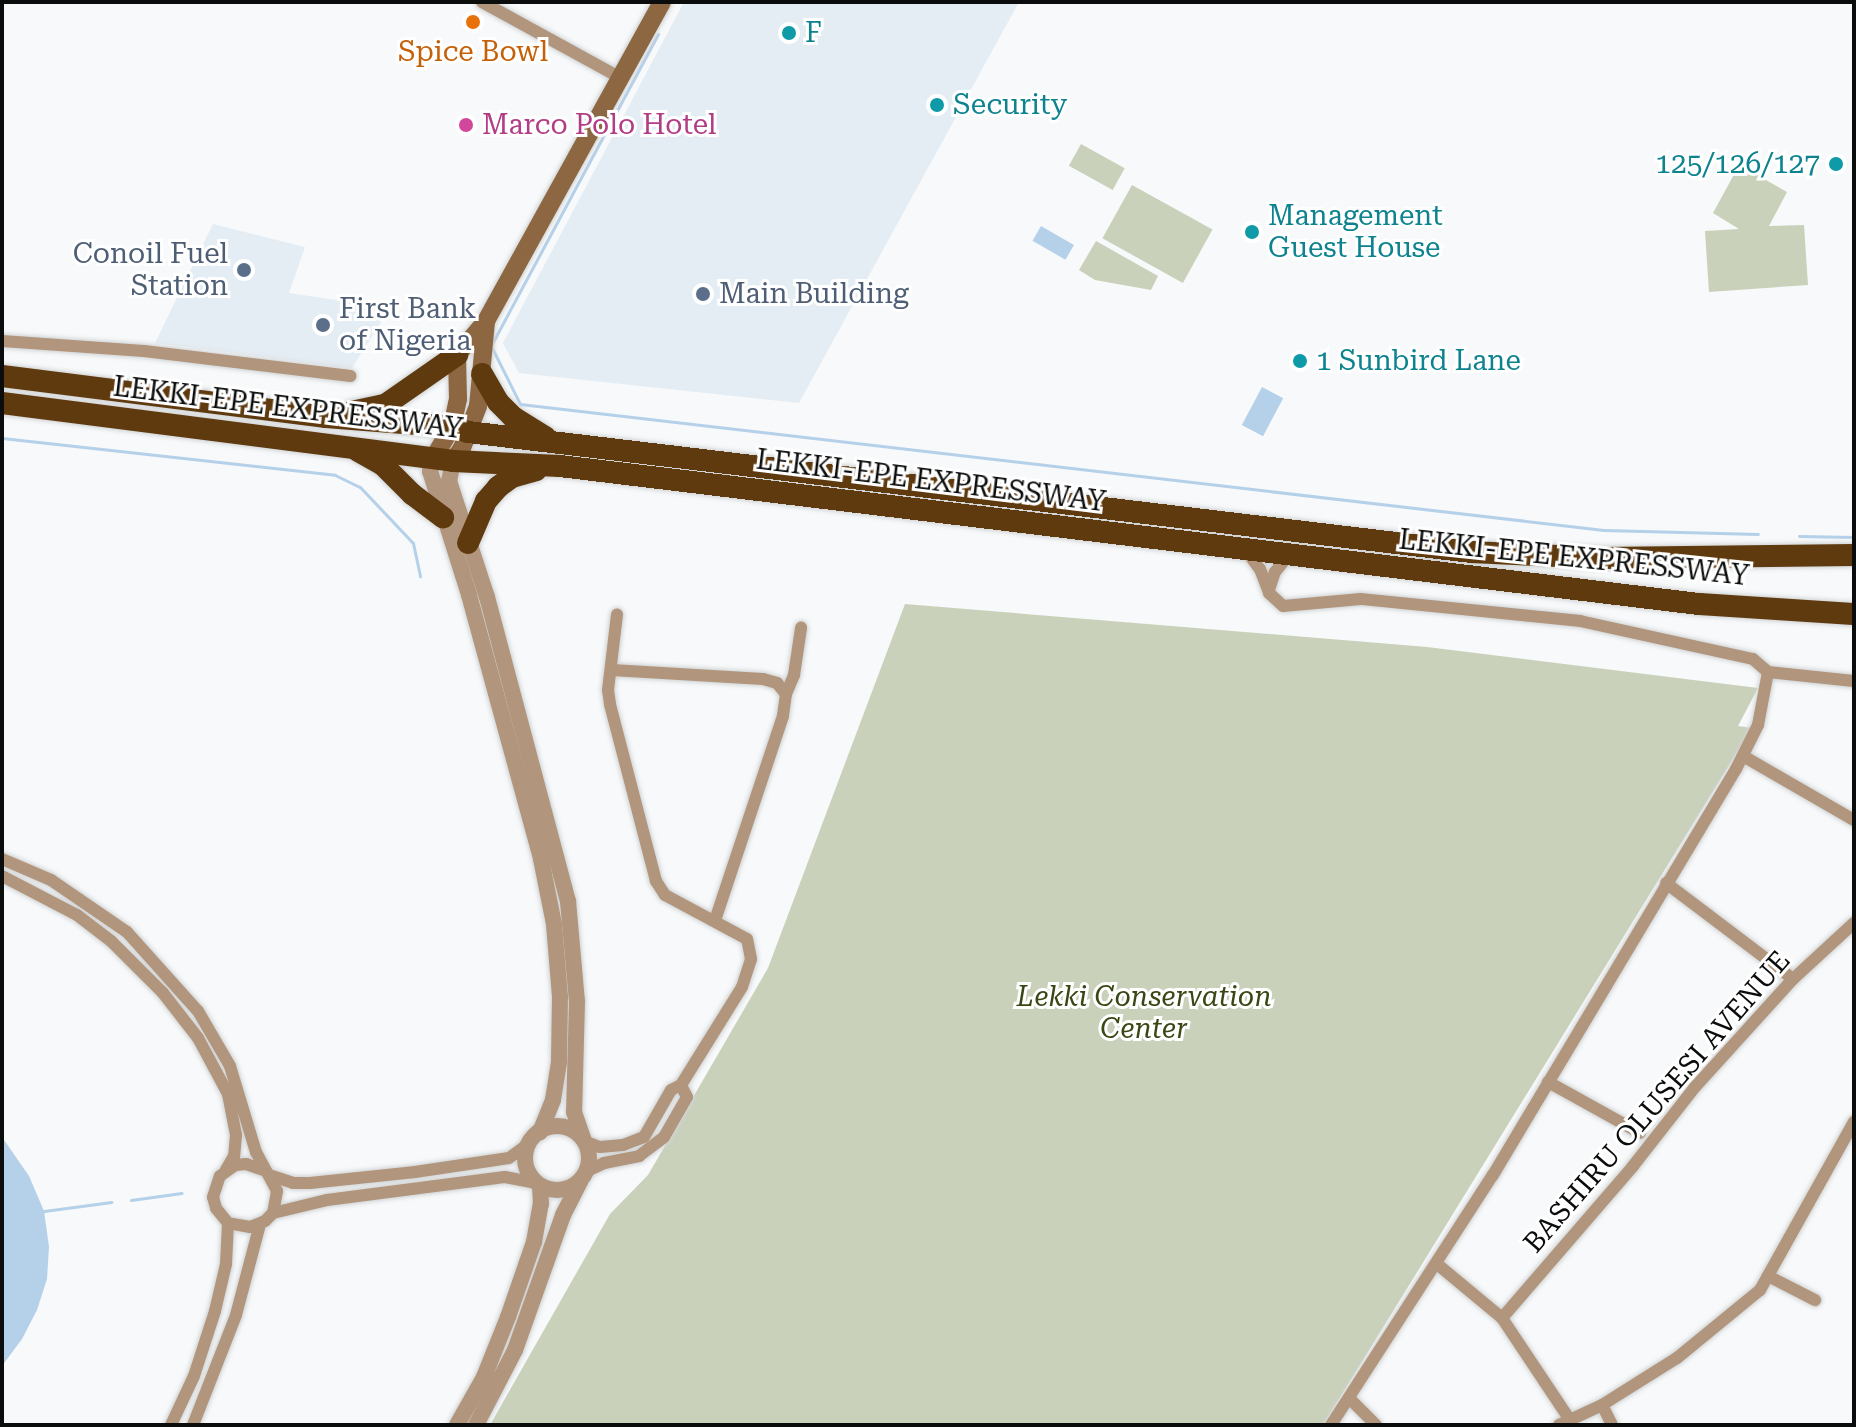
<!DOCTYPE html>
<style>
body{margin:0}
#map{position:relative;width:1856px;height:1427px;overflow:hidden;background:#f7f9fa;font-family:"Roboto Serif",serif}
div>[style]{position:absolute}
.built>*{inset:0;background:#e5edf4}
.green>*{inset:0;background:#c9d1bb;transform-origin:0 0}
.water>*{inset:0;background:#b5d0e9;transform-origin:0 0}
.stream>*{height:3px;margin:-1.5px;padding:0 1.5px;transform-origin:1.5px;border-radius:1.5px;background:#b5d0e9}
.roads{filter:drop-shadow(0 0 2px #d1d3d4) drop-shadow(0 0 2px #d1d3d4)}
.minor>*{height:12px;margin:-6px;padding:0 6px;transform-origin:6px;border-radius:6px;background:#b1967d}
.tertiary>*{height:16px;margin:-8px;padding:0 8px;transform-origin:8px;border-radius:8px;background:#b1967d}
.tertiary>.ring{margin:-8px;padding:0;box-sizing:content-box;background:none;border:16px solid #b1967d;border-radius:50%}
.secondary>*{height:18px;margin:-9px;padding:0 9px;transform-origin:9px;border-radius:9px;background:#8c6741}
.trunk>*{height:22px;margin:-11px;padding:0 11px;transform-origin:11px;border-radius:11px;background:#603a0f}
.dots>*{width:22px;height:22px;translate:-50% -50%;box-sizing:border-box;border:4px solid #fff;border-radius:50%}
span{translate:-50% -50%;white-space:nowrap;text-align:center;line-height:1.15;-webkit-text-stroke:6px #fff;paint-order:stroke}
.culture-label{font-size:28px;color:#0d838f}
.left{translate:0 -50%;text-align:left}
.right{translate:-100% -50%;text-align:right}
.food-label{font-size:28px;color:#c56008}
.hotel-label{font-size:28px;color:#b23c85}
.service-label{font-size:28px;color:#4e5e75}
.street-label{font-size:28px;color:#0b0c0c}
.park-label{font-size:28px;color:#384714;font-style:italic}
.frame{position:absolute;inset:0;border:4px solid #0b0c0c;pointer-events:none}
</style>
<div id="map">
<div class="built">
<div style="clip-path:polygon(684px 2px,1019px 2px,799px 403px,519px 373px,503px 343px)"></div>
<div style="clip-path:polygon(213px 224px,305px 247px,289px 293px,390px 308px,352px 368px,155px 343px)"></div>
</div>
<div class="green">
<div style="left:1081px;top:144px;width:50px;height:25px;rotate:29deg"></div>
<div style="clip-path:polygon(1743px 167px,1787px 192px,1769px 226px,1804px 225px,1808px 285px,1709px 292px,1705px 231px,1739px 229px,1713px 213px,1737px 169px)"></div>
<div style="left:1132px;top:185px;width:92px;height:61px;rotate:29deg"></div>
<div style="clip-path:polygon(1096px 241px,1158px 276px,1151px 290px,1095px 280px,1079px 270px)"></div>
<div style="clip-path:polygon(905px 604px,1427px 647px,1758px 688px,1738px 726px,1752px 728px,1323px 1425px,490px 1425px,610px 1214px,648px 1175px,768px 968px)"></div>
</div>
<div class="water">
<div style="left:1041px;top:226px;width:38px;height:17px;rotate:30deg"></div>
<div style="left:1262px;top:387px;width:24px;height:43px;rotate:28deg"></div>
<div style="clip-path:polygon(2px 1137px,29px 1176px,44px 1211px,49px 1247px,47px 1279px,37px 1310px,22px 1339px,2px 1366px)"></div>
</div>
<div class="stream">
<div style="left:658px;top:34px;width:354px;rotate:118.2deg"></div>
<div style="left:491px;top:346px;width:65px;rotate:63.4deg"></div>
<div style="left:520px;top:404px;width:1091px;rotate:6.63deg"></div>
<div style="left:1604px;top:530px;width:154px;rotate:1.5deg"></div>
<div style="left:2px;top:438px;width:335px;rotate:6.3deg"></div>
<div style="left:335px;top:475px;width:28px;rotate:26deg"></div>
<div style="left:360px;top:487px;width:77px;rotate:46.6deg"></div>
<div style="left:413px;top:543px;width:34px;rotate:78deg"></div>
<div style="left:1799px;top:536px;width:55px;rotate:1deg"></div>
<div style="left:131px;top:1200px;width:51px;rotate:-7.8deg"></div>
<div style="left:44px;top:1211px;width:68px;rotate:-7.7deg"></div>
</div>
<div class="roads">
<div class="minor">
<div style="left:482px;top:2px;width:158px;rotate:28.7deg"></div>
<div style="left:2px;top:341px;width:142px;rotate:4deg"></div>
<div style="left:144px;top:351px;width:208px;rotate:6.9deg"></div>
<div style="left:1247px;top:552px;width:21px;rotate:53deg"></div>
<div style="left:1260px;top:569px;width:26px;rotate:69deg"></div>
<div style="left:1269px;top:593px;width:19px;rotate:43deg"></div>
<div style="left:1283px;top:606px;width:78px;rotate:-5.1deg"></div>
<div style="left:1361px;top:599px;width:220px;rotate:5.7deg"></div>
<div style="left:1580px;top:621px;width:177px;rotate:12.4deg"></div>
<div style="left:1753px;top:659px;width:20px;rotate:41deg"></div>
<div style="left:1768px;top:672px;width:86px;rotate:6deg"></div>
<div style="left:1269px;top:590px;width:19px;rotate:-72deg"></div>
<div style="left:1275px;top:572px;width:21px;rotate:-51deg"></div>
<div style="left:612px;top:670px;width:151px;rotate:3.4deg"></div>
<div style="left:763px;top:679px;width:15px;rotate:16deg"></div>
<div style="left:777px;top:683px;width:14px;rotate:51deg"></div>
<div style="left:786px;top:694px;width:22px;rotate:98deg"></div>
<div style="left:783px;top:716px;width:215px;rotate:108.4deg"></div>
<div style="left:786px;top:694px;width:21px;rotate:-67deg"></div>
<div style="left:794px;top:675px;width:48px;rotate:-81.5deg"></div>
<div style="left:1743px;top:756px;width:128px;rotate:30deg"></div>
<div style="left:2px;top:859px;width:53px;rotate:23.2deg"></div>
<div style="left:51px;top:880px;width:92px;rotate:34.4deg"></div>
<div style="left:127px;top:932px;width:106px;rotate:48.1deg"></div>
<div style="left:198px;top:1011px;width:64px;rotate:59.8deg"></div>
<div style="left:230px;top:1066px;width:90px;rotate:73.2deg"></div>
<div style="left:256px;top:1152px;width:44px;rotate:61.7deg"></div>
<div style="left:277px;top:1191px;width:22px;rotate:100deg"></div>
<div style="left:273px;top:1213px;width:11px;rotate:135deg"></div>
<div style="left:265px;top:1221px;width:16px;rotate:158deg"></div>
<div style="left:250px;top:1227px;width:22px;rotate:-170deg"></div>
<div style="left:228px;top:1223px;width:19px;rotate:-129deg"></div>
<div style="left:216px;top:1208px;width:11px;rotate:-105deg"></div>
<div style="left:213px;top:1197px;width:22px;rotate:-72deg"></div>
<div style="left:220px;top:1176px;width:19px;rotate:-36deg"></div>
<div style="left:235px;top:1165px;width:11px;rotate:-5deg"></div>
<div style="left:246px;top:1164px;width:21px;rotate:19deg"></div>
<div style="left:2px;top:876px;width:85px;rotate:27.5deg"></div>
<div style="left:77px;top:915px;width:43px;rotate:37.4deg"></div>
<div style="left:111px;top:941px;width:74px;rotate:45deg"></div>
<div style="left:163px;top:993px;width:57px;rotate:52.1deg"></div>
<div style="left:198px;top:1038px;width:64px;rotate:61.8deg"></div>
<div style="left:228px;top:1094px;width:42px;rotate:79deg"></div>
<div style="left:236px;top:1135px;width:21px;rotate:95deg"></div>
<div style="left:234px;top:1156px;width:16px;rotate:120deg"></div>
<div style="left:1666px;top:883px;width:159px;rotate:37.1deg"></div>
<div style="left:1548px;top:1082px;width:105px;rotate:29deg"></div>
<div style="left:584px;top:1141px;width:17px;rotate:21deg"></div>
<div style="left:600px;top:1147px;width:23px;rotate:-5deg"></div>
<div style="left:623px;top:1145px;width:22px;rotate:-21deg"></div>
<div style="left:644px;top:1137px;width:54px;rotate:-60.1deg"></div>
<div style="left:671px;top:1090px;width:11px;rotate:-27deg"></div>
<div style="left:681px;top:1085px;width:115px;rotate:-58.1deg"></div>
<div style="left:742px;top:987px;width:29px;rotate:-72deg"></div>
<div style="left:751px;top:959px;width:20px;rotate:-101deg"></div>
<div style="left:747px;top:939px;width:93px;rotate:-151.8deg"></div>
<div style="left:665px;top:895px;width:17px;rotate:-123deg"></div>
<div style="left:656px;top:881px;width:183px;rotate:-104.6deg"></div>
<div style="left:610px;top:704px;width:14px;rotate:-98deg"></div>
<div style="left:608px;top:690px;width:76px;rotate:-83.2deg"></div>
<div style="left:587px;top:1171px;width:19px;rotate:-25deg"></div>
<div style="left:604px;top:1163px;width:36px;rotate:-11deg"></div>
<div style="left:639px;top:1156px;width:31px;rotate:-37deg"></div>
<div style="left:664px;top:1137px;width:46px;rotate:-60.1deg"></div>
<div style="left:687px;top:1097px;width:13px;rotate:-117deg"></div>
<div style="left:269px;top:1175px;width:25px;rotate:18deg"></div>
<div style="left:293px;top:1183px;width:17px"></div>
<div style="left:310px;top:1183px;width:106px;rotate:-6deg"></div>
<div style="left:415px;top:1172px;width:95px;rotate:-8.5deg"></div>
<div style="left:509px;top:1158px;width:22px;rotate:-36deg"></div>
<div style="left:273px;top:1213px;width:56px;rotate:-13.5deg"></div>
<div style="left:327px;top:1200px;width:179px;rotate:-7.4deg"></div>
<div style="left:505px;top:1177px;width:31px;rotate:11deg"></div>
<div style="left:1437px;top:1264px;width:85px;rotate:39.7deg"></div>
<div style="left:1502px;top:1318px;width:123px;rotate:56.3deg"></div>
<div style="left:1768px;top:1276px;width:53px;rotate:27.1deg"></div>
<div style="left:1502px;top:1318px;width:201px;rotate:-49.2deg"></div>
<div style="left:1633px;top:1166px;width:100px;rotate:-51.9deg"></div>
<div style="left:1695px;top:1087px;width:146px;rotate:-47.8deg"></div>
<div style="left:1793px;top:979px;width:83px;rotate:-42.6deg"></div>
<div style="left:1349px;top:1398px;width:38px;rotate:45deg"></div>
<div style="left:1602px;top:1405px;width:22px;rotate:63deg"></div>
<div style="left:171px;top:1425px;width:54px;rotate:-64.9deg"></div>
<div style="left:194px;top:1376px;width:68px;rotate:-72.1deg"></div>
<div style="left:215px;top:1311px;width:48px;rotate:-76.8deg"></div>
<div style="left:226px;top:1264px;width:41px;rotate:-87.2deg"></div>
<div style="left:193px;top:1425px;width:118px;rotate:-68.6deg"></div>
<div style="left:236px;top:1315px;width:94px;rotate:-75.2deg"></div>
<div style="left:1331px;top:1425px;width:298px;rotate:-57.1deg"></div>
<div style="left:1493px;top:1175px;width:473px;rotate:-59.1deg"></div>
<div style="left:1736px;top:769px;width:49px;rotate:-63.4deg"></div>
<div style="left:1758px;top:725px;width:54px;rotate:-79.3deg"></div>
<div style="left:1559px;top:1425px;width:47px;rotate:-24.9deg"></div>
<div style="left:1602px;top:1405px;width:89px;rotate:-32.1deg"></div>
<div style="left:1677px;top:1358px;width:107px;rotate:-39.3deg"></div>
<div style="left:1760px;top:1290px;width:193px;rotate:-60.8deg"></div>
</div>
<div class="tertiary">
<div style="left:434px;top:457px;width:15px;rotate:106deg"></div>
<div style="left:430px;top:471px;width:130px;rotate:72.5deg"></div>
<div style="left:469px;top:595px;width:274px;rotate:74.7deg"></div>
<div style="left:541px;top:859px;width:66px;rotate:78.7deg"></div>
<div style="left:554px;top:924px;width:73px;rotate:85.3deg"></div>
<div style="left:560px;top:997px;width:65px;rotate:90.9deg"></div>
<div style="left:559px;top:1062px;width:38px;rotate:99deg"></div>
<div style="left:553px;top:1100px;width:35px;rotate:112deg"></div>
<div style="left:453px;top:461px;width:20px;rotate:101deg"></div>
<div style="left:449px;top:481px;width:122px;rotate:71.9deg"></div>
<div style="left:487px;top:597px;width:315px;rotate:75.1deg"></div>
<div style="left:568px;top:901px;width:100px;rotate:84.9deg"></div>
<div style="left:577px;top:1001px;width:111px;rotate:91.5deg"></div>
<div style="left:574px;top:1112px;width:28px;rotate:71deg"></div>
<div class="ring" style="left:525px;top:1126px;width:48px;height:48px"></div>
<div style="left:457px;top:1425px;width:55px;rotate:-60.6deg"></div>
<div style="left:484px;top:1377px;width:65px;rotate:-68.2deg"></div>
<div style="left:508px;top:1317px;width:79px;rotate:-70.9deg"></div>
<div style="left:534px;top:1242px;width:39px;rotate:-80deg"></div>
<div style="left:541px;top:1204px;width:18px;rotate:-93deg"></div>
<div style="left:476px;top:1425px;width:85px;rotate:-62.5deg"></div>
<div style="left:515px;top:1350px;width:143px;rotate:-70.4deg"></div>
<div style="left:563px;top:1215px;width:39px;rotate:-63deg"></div>
</div>
<div class="secondary">
<div style="left:434px;top:457px;width:35px;rotate:-59deg"></div>
<div style="left:452px;top:427px;width:29px;rotate:-78deg"></div>
<div style="left:458px;top:399px;width:44px;rotate:-91.3deg"></div>
<div style="left:457px;top:355px;width:45px;rotate:-49.5deg"></div>
<div style="left:486px;top:321px;width:364px;rotate:-61.1deg"></div>
<div style="left:453px;top:461px;width:16px;rotate:-55deg"></div>
<div style="left:462px;top:448px;width:45px;rotate:-69.1deg"></div>
<div style="left:478px;top:406px;width:85px;rotate:-84.6deg"></div>
</div>
<div class="trunk">
<div style="left:482px;top:374px;width:32px;rotate:60deg"></div>
<div style="left:498px;top:402px;width:21px;rotate:45deg"></div>
<div style="left:513px;top:417px;width:38px;rotate:32deg"></div>
<div style="left:2px;top:376px;width:327px;rotate:7.2deg"></div>
<div style="left:326px;top:417px;width:126px;rotate:4.5deg"></div>
<div style="left:452px;top:427px;width:17px;rotate:17deg"></div>
<div style="left:468px;top:432px;width:1010px;rotate:6.82deg"></div>
<div style="left:1471px;top:552px;width:131px;rotate:2.6deg"></div>
<div style="left:1602px;top:558px;width:252px;rotate:-0.7deg"></div>
<div style="left:2px;top:403px;width:455px;rotate:7.3deg"></div>
<div style="left:453px;top:461px;width:107px;rotate:2.7deg"></div>
<div style="left:560px;top:466px;width:1147px;rotate:6.91deg"></div>
<div style="left:1699px;top:604px;width:155px;rotate:3.7deg"></div>
<div style="left:351px;top:412px;width:35px;rotate:-12deg"></div>
<div style="left:385px;top:405px;width:88px;rotate:-34.8deg"></div>
<div style="left:358px;top:451px;width:29px;rotate:29deg"></div>
<div style="left:383px;top:465px;width:41px;rotate:45deg"></div>
<div style="left:412px;top:494px;width:39px;rotate:37deg"></div>
<div style="left:468px;top:543px;width:46px;rotate:-66.8deg"></div>
<div style="left:486px;top:501px;width:18px;rotate:-49deg"></div>
<div style="left:498px;top:487px;width:17px;rotate:-36deg"></div>
<div style="left:512px;top:477px;width:25px;rotate:-16deg"></div>
</div>
</div>
<div class="dots">
<div style="left:473px;top:22px;background:#e8710a"></div>
<div style="left:789px;top:33px;background:#0f9aa8"></div>
<div style="left:937px;top:105px;background:#0f9aa8"></div>
<div style="left:466px;top:125px;background:#d1479c"></div>
<div style="left:1836px;top:164px;background:#0f9aa8"></div>
<div style="left:1252px;top:232px;background:#0f9aa8"></div>
<div style="left:244px;top:270px;background:#5c6f8a"></div>
<div style="left:703px;top:294px;background:#5c6f8a"></div>
<div style="left:323px;top:325px;background:#5c6f8a"></div>
<div style="left:1300px;top:361px;background:#0f9aa8"></div>
</div>
<div class="culture-label">
<span class="left" style="left:805px;top:33px">F</span>
<span class="left" style="left:953px;top:105px">Security</span>
<span class="right" style="left:1820px;top:164px">125/126/127</span>
<span class="left" style="left:1268px;top:232px">Management<br>Guest House</span>
<span class="left" style="left:1316px;top:361px">1 Sunbird Lane</span>
</div>
<div class="food-label">
<span style="left:473px;top:52px">Spice Bowl</span>
</div>
<div class="hotel-label">
<span class="left" style="left:482px;top:125px">Marco Polo Hotel</span>
</div>
<div class="service-label">
<span class="right" style="left:228px;top:270px">Conoil Fuel<br>Station</span>
<span class="left" style="left:719px;top:294px">Main Building</span>
<span class="left" style="left:339px;top:325px">First Bank<br>of Nigeria</span>
</div>
<div class="street-label">
<span style="left:288px;top:408px;rotate:7deg">LEKKI-EPE EXPRESSWAY</span>
<span style="left:931px;top:481px;rotate:7deg">LEKKI-EPE EXPRESSWAY</span>
<span style="left:1574px;top:558px;rotate:6deg">LEKKI-EPE EXPRESSWAY</span>
<span style="left:1657px;top:1102px;rotate:-49deg">BASHIRU OLUSESI AVENUE</span>
</div>
<div class="park-label">
<span style="left:1144px;top:1013px">Lekki Conservation<br>Center</span>
</div>
<div class="frame"></div>
</div>
